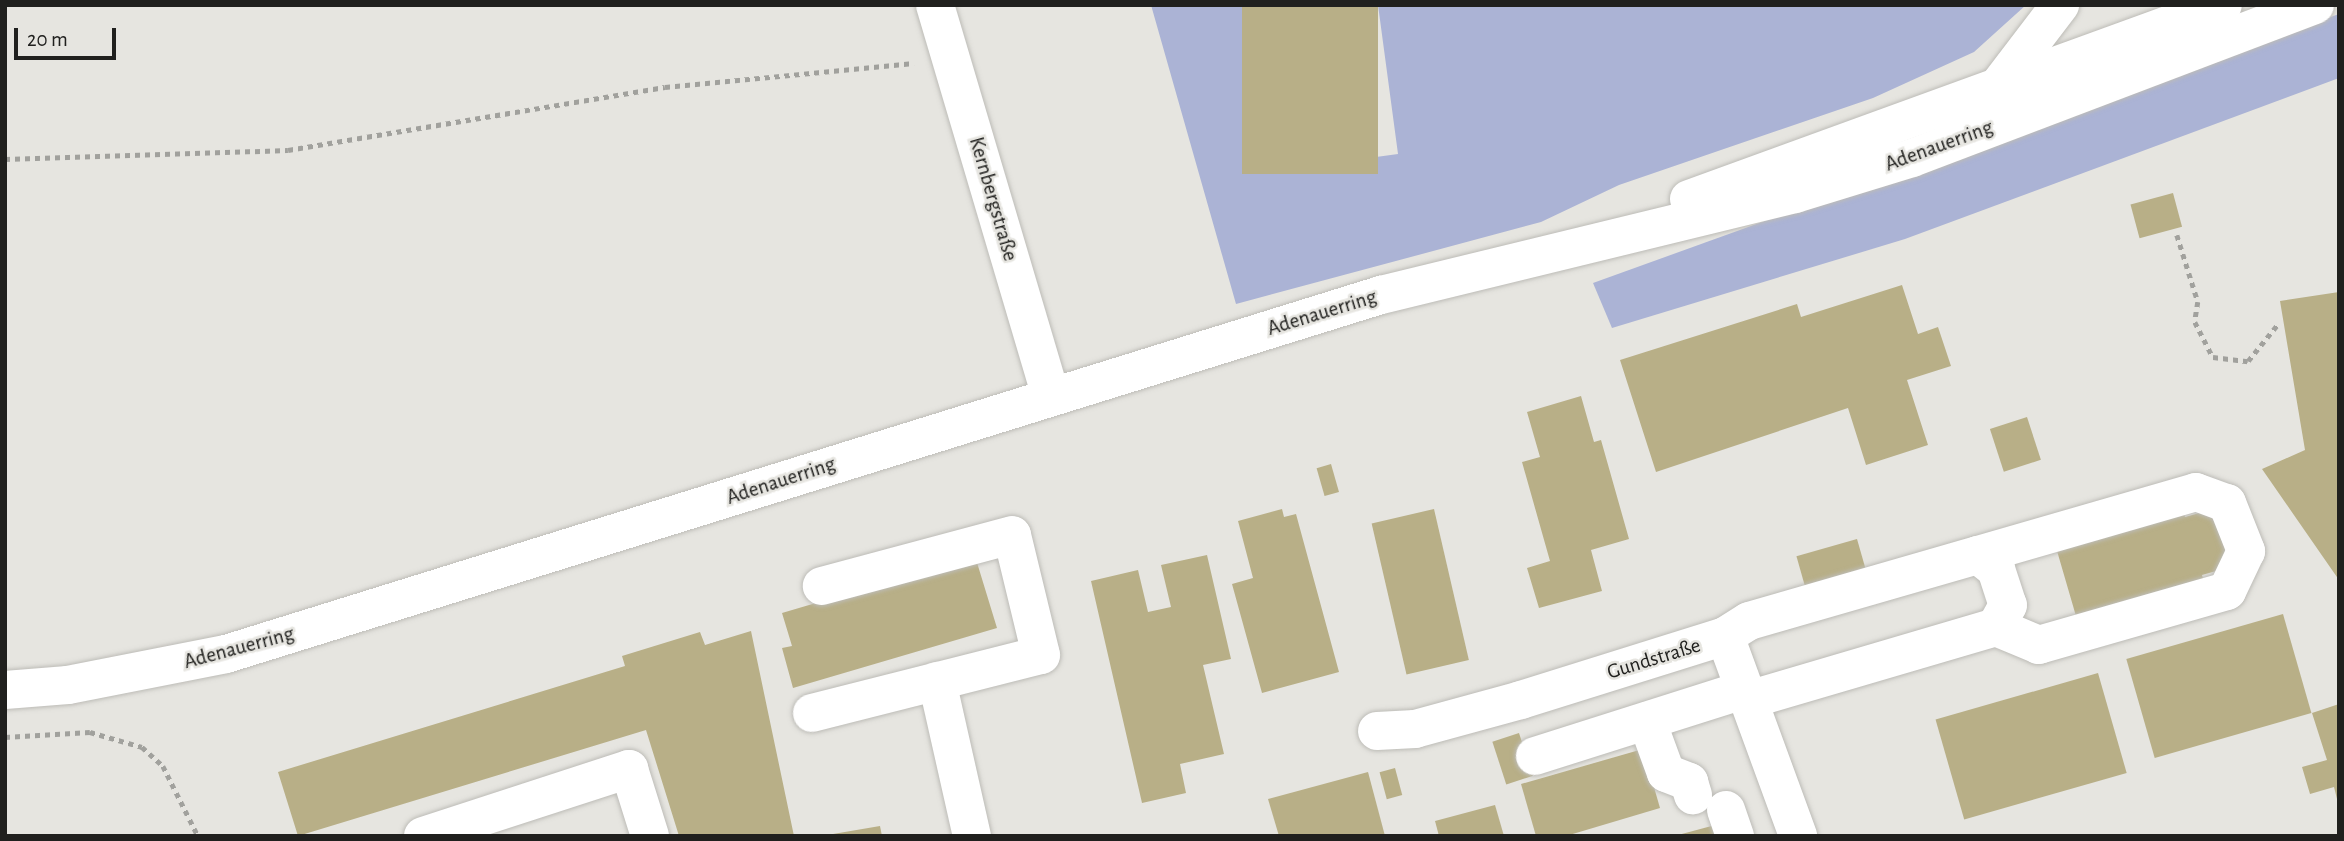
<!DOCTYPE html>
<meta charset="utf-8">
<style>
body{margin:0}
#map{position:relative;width:2344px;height:841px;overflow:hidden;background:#e6e5e0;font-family:"Alegreya Sans",sans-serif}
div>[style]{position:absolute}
.green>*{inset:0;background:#abb3d5}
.building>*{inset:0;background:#b8af87;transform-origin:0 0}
.path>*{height:4.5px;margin-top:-2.25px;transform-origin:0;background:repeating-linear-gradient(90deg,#a1a19d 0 5px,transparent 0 10px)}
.roads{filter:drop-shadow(0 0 2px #bdbcb7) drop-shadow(0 0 2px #bdbcb7)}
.minor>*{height:38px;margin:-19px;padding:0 19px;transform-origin:19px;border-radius:19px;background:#fff}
.major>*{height:38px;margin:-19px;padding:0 19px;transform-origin:19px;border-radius:19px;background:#fff}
span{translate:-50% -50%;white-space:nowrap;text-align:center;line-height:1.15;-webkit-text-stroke:5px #e6e5e0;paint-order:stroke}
.street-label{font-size:21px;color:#20201e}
.frame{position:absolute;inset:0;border:7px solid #20201e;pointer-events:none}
.scale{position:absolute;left:14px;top:28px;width:102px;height:32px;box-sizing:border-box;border:4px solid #20201e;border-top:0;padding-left:9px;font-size:21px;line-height:24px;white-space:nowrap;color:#20201e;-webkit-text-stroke:5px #e6e5e0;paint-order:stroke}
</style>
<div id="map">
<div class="green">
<div style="clip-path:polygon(1151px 5px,1242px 5px,1266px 172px,1398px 154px,1378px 5px,2026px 5px,1974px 52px,1873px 98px,1619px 185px,1541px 222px,1236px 304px)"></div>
<div style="clip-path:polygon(2339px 14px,2339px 78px,1905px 239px,1612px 328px,1593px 283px)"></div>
</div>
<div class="building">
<div style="left:1242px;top:5px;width:136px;height:169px"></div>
<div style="left:2173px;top:193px;width:35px;height:44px;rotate:75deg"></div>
<div style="clip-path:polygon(1902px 285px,1918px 334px,1938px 327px,1951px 366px,1907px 380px,1928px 445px,1866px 465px,1848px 408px,1656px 472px,1620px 360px,1797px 304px,1801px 317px)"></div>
<div style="clip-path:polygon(2339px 292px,2339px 580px,2262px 469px,2305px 450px,2280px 301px)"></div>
<div style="clip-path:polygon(1581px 396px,1594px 442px,1601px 440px,1629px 539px,1591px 550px,1602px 591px,1539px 608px,1527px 568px,1550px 561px,1522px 462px,1540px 457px,1527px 412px)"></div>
<div style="left:2027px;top:417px;width:45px;height:39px;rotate:72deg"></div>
<div style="left:1331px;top:464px;width:29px;height:15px;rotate:74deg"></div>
<div style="clip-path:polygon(2182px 508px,2185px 517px,2217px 508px,2234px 566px,2202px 575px,2205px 586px,2078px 623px,2055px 544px)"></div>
<div style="clip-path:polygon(1282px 509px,1284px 517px,1296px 514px,1339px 672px,1262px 693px,1232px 584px,1253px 578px,1238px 521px)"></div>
<div style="left:1434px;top:509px;width:155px;height:64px;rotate:77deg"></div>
<div style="left:1857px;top:539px;width:32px;height:63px;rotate:74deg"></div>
<div style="clip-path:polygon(1207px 555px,1231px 659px,1203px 665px,1224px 754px,1180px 764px,1186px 793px,1142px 803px,1091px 581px,1138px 570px,1148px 612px,1171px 607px,1161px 565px)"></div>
<div style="clip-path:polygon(975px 556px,997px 628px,793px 688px,782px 648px,792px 646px,782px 613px)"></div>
<div style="left:2283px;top:614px;width:103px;height:163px;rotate:74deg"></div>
<div style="clip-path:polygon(751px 631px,794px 836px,679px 836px,646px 730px,298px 836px,278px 772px,625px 666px,622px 656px,700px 632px,705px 645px)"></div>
<div style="left:2098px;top:673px;width:104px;height:169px;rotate:74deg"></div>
<div style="clip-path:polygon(2339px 704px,2339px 802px,2338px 803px,2334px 787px,2310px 794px,2302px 767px,2327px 760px,2312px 713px)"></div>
<div style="left:1519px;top:733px;width:45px;height:28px;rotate:72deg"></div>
<div style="clip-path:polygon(1643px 749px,1660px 808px,1566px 836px,1536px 836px,1521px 784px)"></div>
<div style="left:1395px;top:768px;width:28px;height:16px;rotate:75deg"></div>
<div style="clip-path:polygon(1368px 772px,1385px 836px,1279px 836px,1268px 799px)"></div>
<div style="clip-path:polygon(1495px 805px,1504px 836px,1439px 836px,1435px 821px)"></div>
<div style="clip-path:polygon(1719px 824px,1722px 836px,1679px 836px,1678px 835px)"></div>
<div style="clip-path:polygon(880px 826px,882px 836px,834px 836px,833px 834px)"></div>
</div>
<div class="path">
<div style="left:5px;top:159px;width:283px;rotate:-1.8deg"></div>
<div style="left:288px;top:150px;width:382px;rotate:-9.5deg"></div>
<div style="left:665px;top:87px;width:250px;rotate:-5.5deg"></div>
<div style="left:2177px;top:235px;width:70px;rotate:72.6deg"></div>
<div style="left:2198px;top:302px;width:20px;rotate:99deg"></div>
<div style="left:2195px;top:322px;width:39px;rotate:63deg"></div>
<div style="left:2213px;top:357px;width:35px;rotate:7deg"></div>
<div style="left:2248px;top:361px;width:48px;rotate:-51deg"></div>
<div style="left:5px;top:737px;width:85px;rotate:-3.4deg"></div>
<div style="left:90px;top:732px;width:54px;rotate:16.1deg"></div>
<div style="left:142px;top:747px;width:28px;rotate:42deg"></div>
<div style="left:163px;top:766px;width:78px;rotate:63.4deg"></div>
</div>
<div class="roads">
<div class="minor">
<div style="left:935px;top:5px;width:406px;rotate:73.5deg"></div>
<div style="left:1978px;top:555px;width:227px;rotate:-16.1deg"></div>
<div style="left:2196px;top:492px;width:33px;rotate:20deg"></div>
<div style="left:2227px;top:503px;width:52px;rotate:68.4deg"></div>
<div style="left:2246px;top:551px;width:44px;rotate:115.4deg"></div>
<div style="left:2227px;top:591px;width:196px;rotate:164deg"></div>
<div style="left:2039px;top:645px;width:47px;rotate:-157.3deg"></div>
<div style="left:1725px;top:636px;width:28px;rotate:-32deg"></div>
<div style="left:1749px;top:621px;width:238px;rotate:-16.1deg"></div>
<div style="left:1978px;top:555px;width:23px;rotate:38deg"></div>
<div style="left:1996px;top:569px;width:38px;rotate:72deg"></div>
<div style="left:2008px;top:605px;width:25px;rotate:119deg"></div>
<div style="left:1996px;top:627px;width:259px;rotate:163.6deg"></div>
<div style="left:937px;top:681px;width:159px;rotate:77.3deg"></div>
<div style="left:812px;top:713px;width:236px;rotate:-14.2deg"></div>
<div style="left:1041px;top:655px;width:123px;rotate:-103.6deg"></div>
<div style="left:1012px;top:535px;width:197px;rotate:165deg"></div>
<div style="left:1647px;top:721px;width:55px;rotate:69.9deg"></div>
<div style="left:1666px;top:773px;width:25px;rotate:21deg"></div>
<div style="left:1689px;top:782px;width:14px;rotate:73deg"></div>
<div style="left:1377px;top:731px;width:38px;rotate:-3deg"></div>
<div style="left:1415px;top:729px;width:110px;rotate:-15.3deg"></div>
<div style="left:1521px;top:700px;width:214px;rotate:-17.4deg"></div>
<div style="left:1725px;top:636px;width:213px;rotate:69.9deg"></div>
<div style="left:1535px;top:756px;width:218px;rotate:-17.6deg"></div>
<div style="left:1726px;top:810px;width:28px;rotate:71deg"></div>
<div style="left:423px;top:836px;width:217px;rotate:-18deg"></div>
<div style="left:629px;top:769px;width:70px;rotate:72.6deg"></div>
</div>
<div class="major">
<div style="left:1999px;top:85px;width:101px;rotate:-52.7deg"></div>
<div style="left:1689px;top:199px;width:568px;rotate:-19.97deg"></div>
<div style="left:5px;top:690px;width:63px;rotate:-4.5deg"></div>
<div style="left:68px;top:685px;width:161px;rotate:-11.1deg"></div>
<div style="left:226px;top:654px;width:1210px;rotate:-17.27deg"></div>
<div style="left:1381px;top:295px;width:426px;rotate:-13.7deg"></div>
<div style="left:1795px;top:194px;width:122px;rotate:-17.1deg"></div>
<div style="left:1912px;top:158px;width:431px;rotate:-20.8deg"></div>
</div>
</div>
<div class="street-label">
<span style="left:1939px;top:146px;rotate:-20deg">Adenauerring</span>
<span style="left:993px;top:199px;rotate:74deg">Kernbergstraße</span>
<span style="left:1322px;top:313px;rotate:-17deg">Adenauerring</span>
<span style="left:781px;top:481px;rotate:-18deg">Adenauerring</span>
<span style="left:239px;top:648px;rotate:-15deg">Adenauerring</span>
<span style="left:1654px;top:659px;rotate:-17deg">Gundstraße</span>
</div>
<div class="frame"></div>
<div class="scale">20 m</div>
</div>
